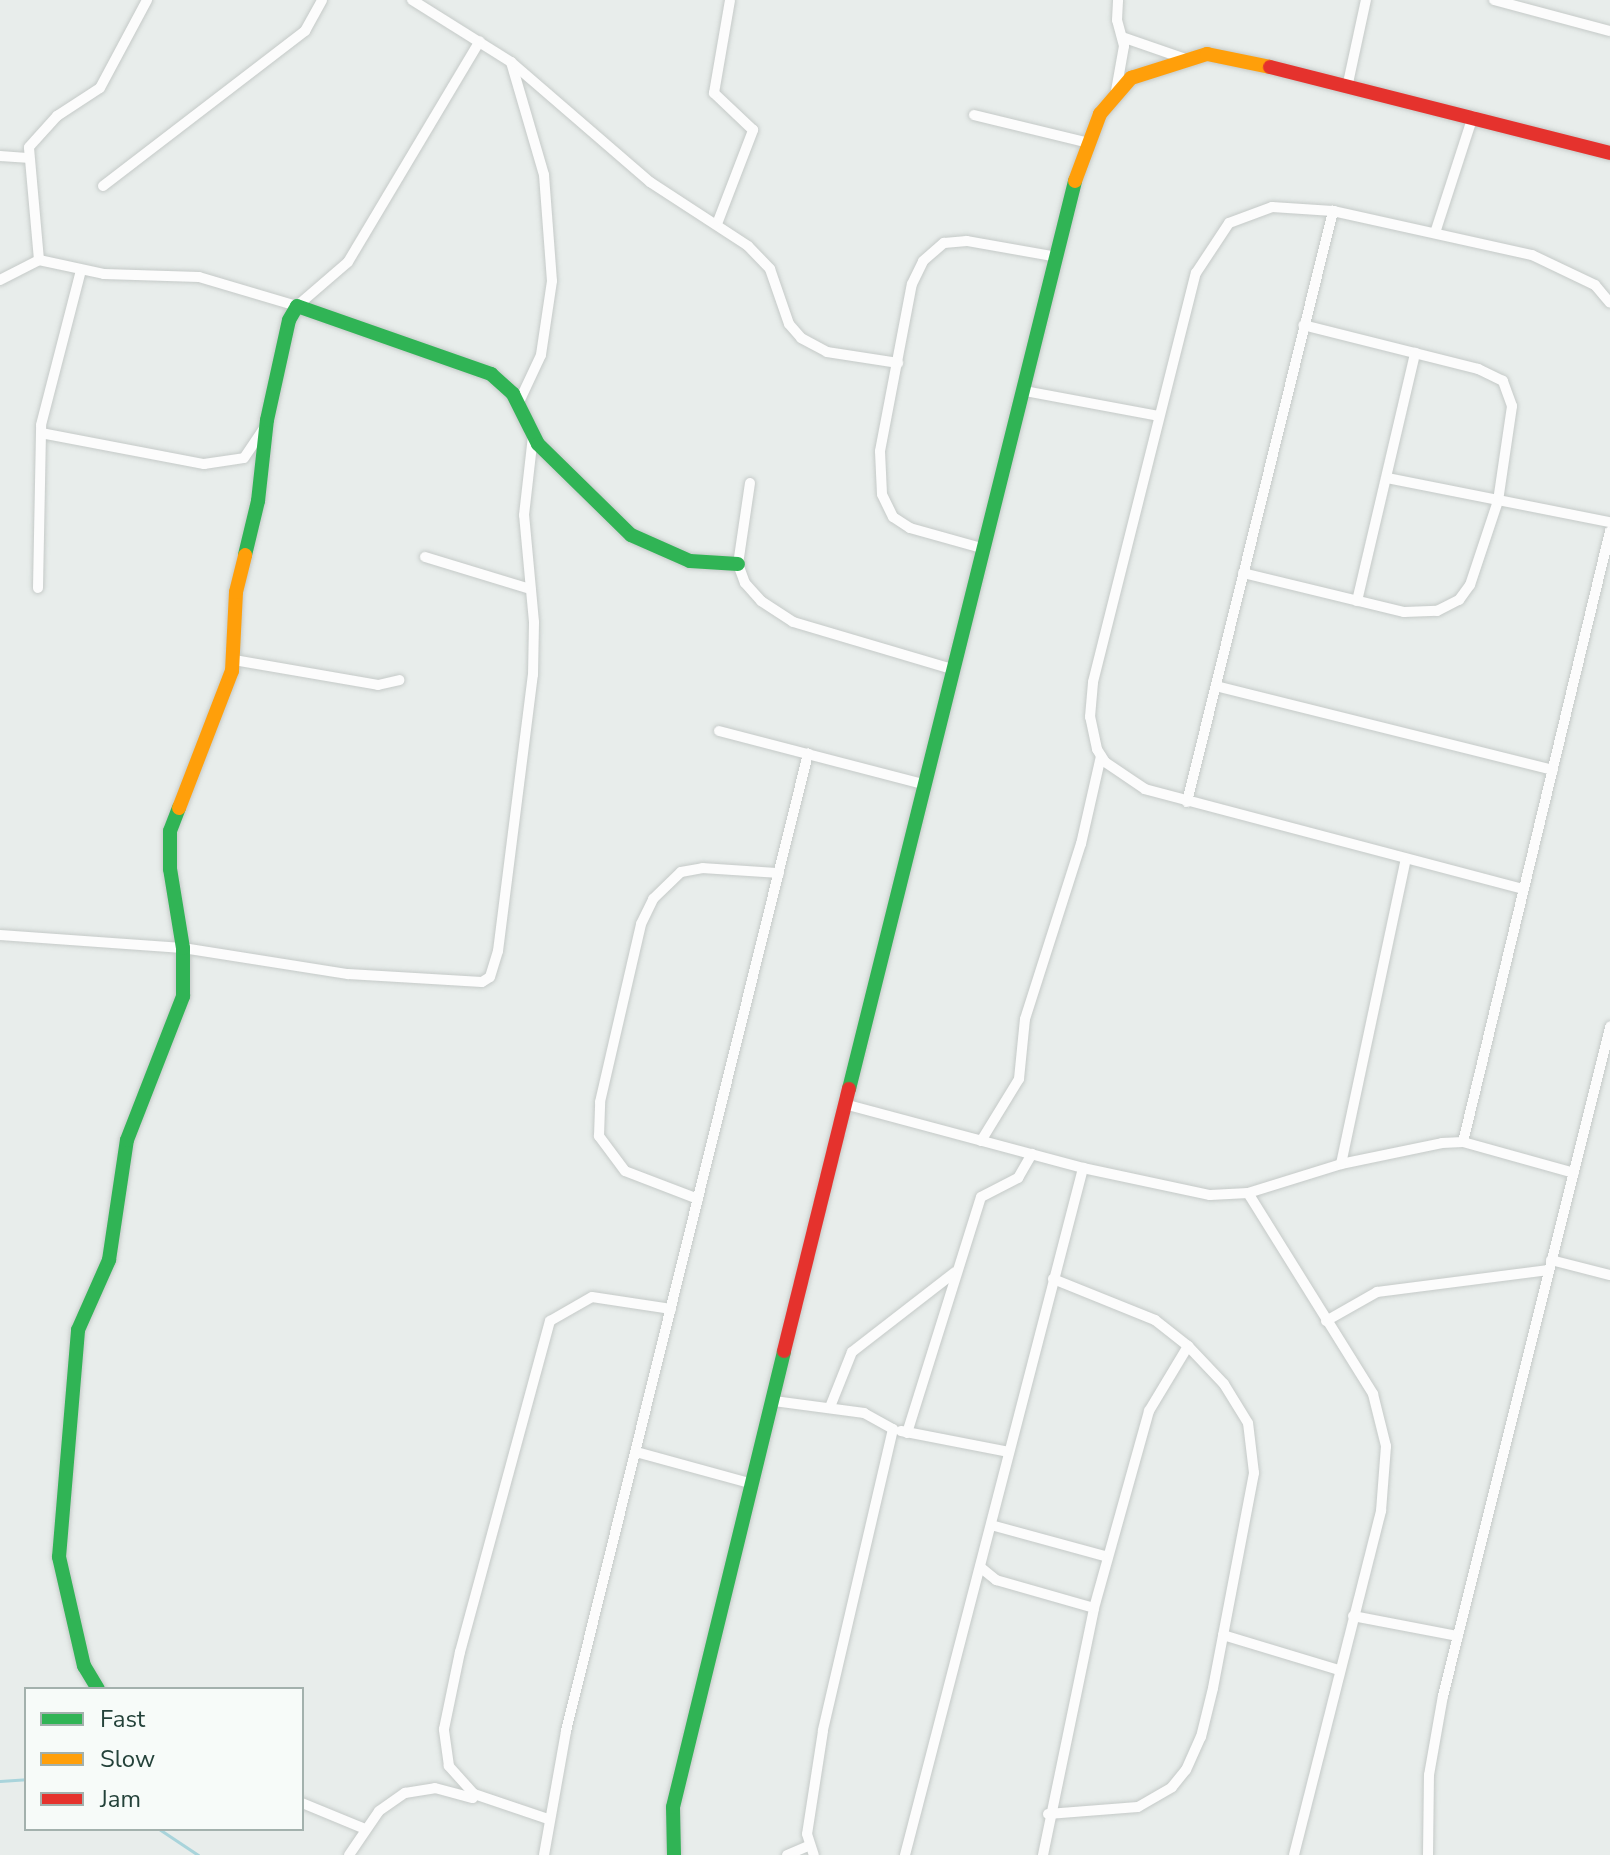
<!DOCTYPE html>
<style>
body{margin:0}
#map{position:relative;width:1610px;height:1855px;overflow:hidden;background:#e8edeb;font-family:"Nunito Sans",sans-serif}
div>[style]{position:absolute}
.stream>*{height:3px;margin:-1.5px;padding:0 1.5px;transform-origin:1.5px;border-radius:1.5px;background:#a9d4db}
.roads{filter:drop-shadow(0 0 2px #c5cac8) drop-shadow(0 0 2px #c5cac8)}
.street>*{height:10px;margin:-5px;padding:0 5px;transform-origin:5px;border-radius:5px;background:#fcfcfc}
.fast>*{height:14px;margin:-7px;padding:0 7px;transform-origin:7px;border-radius:7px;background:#30b455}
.slow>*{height:14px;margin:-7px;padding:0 7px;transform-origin:7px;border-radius:7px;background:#ff9f0a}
.jam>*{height:14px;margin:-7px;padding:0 7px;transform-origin:7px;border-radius:7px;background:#e5322d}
span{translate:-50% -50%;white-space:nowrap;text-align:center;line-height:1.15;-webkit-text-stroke:8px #f7fbf9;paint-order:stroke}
.legend{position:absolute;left:24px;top:1687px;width:280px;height:144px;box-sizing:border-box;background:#f7fbf9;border:2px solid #a3b1ad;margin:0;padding:10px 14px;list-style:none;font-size:24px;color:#24423a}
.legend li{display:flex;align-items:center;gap:16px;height:40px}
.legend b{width:40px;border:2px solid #a3b1ad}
</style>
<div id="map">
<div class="stream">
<div style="left:0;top:1781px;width:26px;rotate:-4deg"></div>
<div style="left:159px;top:1829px;width:47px;rotate:33.7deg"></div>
</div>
<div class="roads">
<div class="street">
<div style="left:412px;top:0;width:117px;rotate:32.1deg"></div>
<div style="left:511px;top:62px;width:184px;rotate:40.8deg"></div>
<div style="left:650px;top:182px;width:117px;rotate:33.1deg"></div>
<div style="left:748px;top:246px;width:32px;rotate:46deg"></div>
<div style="left:770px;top:269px;width:58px;rotate:70.9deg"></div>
<div style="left:789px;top:324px;width:18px;rotate:49deg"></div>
<div style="left:801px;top:338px;width:30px;rotate:28deg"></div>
<div style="left:827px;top:352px;width:72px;rotate:8.8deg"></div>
<div style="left:1494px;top:0;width:120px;rotate:15deg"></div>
<div style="left:1122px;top:37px;width:65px;rotate:19deg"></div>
<div style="left:511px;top:62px;width:118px;rotate:73.7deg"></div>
<div style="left:544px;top:175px;width:106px;rotate:85.7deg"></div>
<div style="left:552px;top:281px;width:75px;rotate:98.5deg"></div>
<div style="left:541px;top:355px;width:54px;rotate:115.1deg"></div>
<div style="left:1348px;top:83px;width:85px;rotate:-77.8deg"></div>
<div style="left:1116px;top:91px;width:46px;rotate:-79.9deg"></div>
<div style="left:1124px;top:46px;width:27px;rotate:-105deg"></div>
<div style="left:1117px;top:20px;width:20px;rotate:-87deg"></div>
<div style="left:974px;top:115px;width:114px;rotate:13.7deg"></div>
<div style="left:0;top:156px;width:27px;rotate:4deg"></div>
<div style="left:103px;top:186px;width:255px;rotate:-37.5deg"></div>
<div style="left:305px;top:31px;width:35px;rotate:-61deg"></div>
<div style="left:717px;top:224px;width:101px;rotate:-69deg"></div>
<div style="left:753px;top:130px;width:54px;rotate:-136.5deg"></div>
<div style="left:714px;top:93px;width:94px;rotate:-80.2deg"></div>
<div style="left:1435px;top:233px;width:123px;rotate:-72deg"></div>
<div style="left:39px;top:260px;width:113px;rotate:-95.1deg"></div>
<div style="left:29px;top:147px;width:42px;rotate:-47.9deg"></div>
<div style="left:57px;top:116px;width:51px;rotate:-33.1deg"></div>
<div style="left:100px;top:88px;width:100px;rotate:-61.9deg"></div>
<div style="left:0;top:280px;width:44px;rotate:-27.1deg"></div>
<div style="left:39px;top:260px;width:66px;rotate:12.2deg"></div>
<div style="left:104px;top:274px;width:95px;rotate:1.8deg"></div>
<div style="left:199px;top:277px;width:102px;rotate:16.5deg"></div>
<div style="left:297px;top:306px;width:67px;rotate:-40.8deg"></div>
<div style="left:348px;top:262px;width:257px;rotate:-59.2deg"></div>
<div style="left:1025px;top:391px;width:136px;rotate:10.6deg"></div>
<div style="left:41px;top:433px;width:166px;rotate:10.8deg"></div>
<div style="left:204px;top:464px;width:40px;rotate:-8.5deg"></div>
<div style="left:244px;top:458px;width:34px;rotate:-56deg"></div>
<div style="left:1387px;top:478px;width:227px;rotate:11.2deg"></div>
<div style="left:750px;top:483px;width:82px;rotate:98.4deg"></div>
<div style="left:738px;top:564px;width:20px;rotate:70deg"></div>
<div style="left:745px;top:583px;width:24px;rotate:48deg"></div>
<div style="left:761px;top:601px;width:38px;rotate:33deg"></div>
<div style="left:793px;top:622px;width:169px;rotate:16.5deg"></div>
<div style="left:985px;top:549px;width:78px;rotate:-164.4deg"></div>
<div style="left:910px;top:528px;width:20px;rotate:-147deg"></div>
<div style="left:893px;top:517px;width:25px;rotate:-116deg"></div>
<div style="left:882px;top:494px;width:43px;rotate:-92.7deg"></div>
<div style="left:880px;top:451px;width:170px;rotate:-79.2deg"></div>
<div style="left:912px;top:284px;width:25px;rotate:-64deg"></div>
<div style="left:923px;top:261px;width:28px;rotate:-41deg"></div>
<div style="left:944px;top:243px;width:23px;rotate:-5deg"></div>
<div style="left:967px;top:241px;width:92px;rotate:10deg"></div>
<div style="left:425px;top:557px;width:110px;rotate:16.9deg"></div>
<div style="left:1243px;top:573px;width:166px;rotate:13.6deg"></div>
<div style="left:1404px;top:612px;width:33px;rotate:-2deg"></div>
<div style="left:1437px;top:611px;width:25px;rotate:-27deg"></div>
<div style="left:1459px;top:600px;width:19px;rotate:-54deg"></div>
<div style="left:1470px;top:585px;width:89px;rotate:-71.6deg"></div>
<div style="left:1498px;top:501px;width:96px;rotate:-81.6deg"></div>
<div style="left:1512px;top:406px;width:27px;rotate:-110deg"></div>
<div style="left:1503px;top:381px;width:28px;rotate:-154deg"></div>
<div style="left:1478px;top:369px;width:180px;rotate:-165.9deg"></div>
<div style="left:38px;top:588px;width:163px;rotate:-88.9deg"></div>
<div style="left:41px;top:425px;width:160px;rotate:-75.5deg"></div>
<div style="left:1357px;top:601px;width:255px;rotate:-76.8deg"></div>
<div style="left:234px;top:660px;width:146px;rotate:9.8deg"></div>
<div style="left:378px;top:685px;width:22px;rotate:-13deg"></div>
<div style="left:1216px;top:686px;width:347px;rotate:14deg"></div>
<div style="left:719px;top:731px;width:214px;rotate:14.6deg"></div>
<div style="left:1187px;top:802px;width:609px;rotate:-76.12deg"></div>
<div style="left:1523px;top:889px;width:391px;rotate:-165.2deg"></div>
<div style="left:1145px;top:789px;width:48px;rotate:-146deg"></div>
<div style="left:1105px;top:762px;width:15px;rotate:-122deg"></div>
<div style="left:1097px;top:749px;width:33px;rotate:-102deg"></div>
<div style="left:1090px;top:717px;width:35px;rotate:-85deg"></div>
<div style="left:1093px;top:682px;width:422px;rotate:-75.9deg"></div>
<div style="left:1196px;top:273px;width:60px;rotate:-56.6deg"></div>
<div style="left:1229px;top:223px;width:46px;rotate:-20.4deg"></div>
<div style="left:1272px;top:207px;width:61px;rotate:3.8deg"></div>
<div style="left:1333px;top:211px;width:204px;rotate:12.5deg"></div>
<div style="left:1532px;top:255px;width:70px;rotate:25.5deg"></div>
<div style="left:1595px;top:285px;width:23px;rotate:50deg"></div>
<div style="left:0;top:935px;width:183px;rotate:4.1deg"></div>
<div style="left:183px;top:948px;width:167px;rotate:9deg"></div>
<div style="left:348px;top:974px;width:134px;rotate:3.4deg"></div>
<div style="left:482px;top:982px;width:9px;rotate:-32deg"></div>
<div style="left:490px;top:977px;width:27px;rotate:-73deg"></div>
<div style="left:498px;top:951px;width:278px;rotate:-82.8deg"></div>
<div style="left:533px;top:675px;width:53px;rotate:-88.9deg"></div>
<div style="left:534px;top:622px;width:107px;rotate:-95.3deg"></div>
<div style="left:524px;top:515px;width:80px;rotate:-83.5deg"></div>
<div style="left:848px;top:1105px;width:243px;rotate:15deg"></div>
<div style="left:1083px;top:1168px;width:130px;rotate:12deg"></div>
<div style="left:1210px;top:1195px;width:38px;rotate:-3deg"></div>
<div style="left:1248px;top:1193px;width:97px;rotate:-17.3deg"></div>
<div style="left:1341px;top:1164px;width:103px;rotate:-11.7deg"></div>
<div style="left:1442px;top:1143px;width:21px;rotate:-3deg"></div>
<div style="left:1463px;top:1142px;width:115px;rotate:15.6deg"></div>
<div style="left:981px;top:1141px;width:73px;rotate:-58.5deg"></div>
<div style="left:1019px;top:1079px;width:60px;rotate:-84.3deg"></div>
<div style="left:1025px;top:1019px;width:184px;rotate:-72.3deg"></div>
<div style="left:1081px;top:844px;width:90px;rotate:-77.2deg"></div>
<div style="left:1463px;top:1142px;width:628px;rotate:-76.47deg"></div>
<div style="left:1341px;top:1164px;width:309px;rotate:-78deg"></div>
<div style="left:1248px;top:1193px;width:237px;rotate:58.1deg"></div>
<div style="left:1373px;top:1394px;width:54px;rotate:76deg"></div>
<div style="left:1386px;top:1446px;width:65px;rotate:94.4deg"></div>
<div style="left:1381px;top:1511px;width:355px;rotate:104.2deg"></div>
<div style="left:698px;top:1199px;width:78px;rotate:-159deg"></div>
<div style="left:625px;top:1171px;width:44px;rotate:-126.6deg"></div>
<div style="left:599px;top:1136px;width:34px;rotate:-88deg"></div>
<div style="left:600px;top:1102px;width:183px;rotate:-77deg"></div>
<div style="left:641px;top:924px;width:28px;rotate:-64deg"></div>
<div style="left:653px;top:899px;width:39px;rotate:-44deg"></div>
<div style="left:681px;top:872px;width:22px;rotate:-10deg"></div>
<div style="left:703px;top:868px;width:76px;rotate:3.8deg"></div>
<div style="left:1551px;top:1260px;width:61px;rotate:14.3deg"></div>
<div style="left:1326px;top:1321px;width:59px;rotate:-29.6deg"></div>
<div style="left:1377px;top:1292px;width:173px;rotate:-7.3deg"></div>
<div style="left:774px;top:1401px;width:91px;rotate:7.6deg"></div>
<div style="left:864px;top:1413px;width:33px;rotate:29deg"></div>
<div style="left:893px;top:1429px;width:310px;rotate:103.1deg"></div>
<div style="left:823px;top:1731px;width:104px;rotate:98.8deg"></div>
<div style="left:807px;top:1834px;width:22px;rotate:72deg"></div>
<div style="left:830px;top:1407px;width:59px;rotate:-68.2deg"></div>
<div style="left:852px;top:1352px;width:130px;rotate:-37.8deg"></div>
<div style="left:901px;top:1431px;width:110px;rotate:11deg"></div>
<div style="left:907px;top:1433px;width:247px;rotate:-72.6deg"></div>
<div style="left:981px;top:1197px;width:42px;rotate:-27.2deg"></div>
<div style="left:1018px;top:1178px;width:28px;rotate:-60deg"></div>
<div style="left:636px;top:1452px;width:121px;rotate:15.3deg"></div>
<div style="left:991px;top:1525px;width:121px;rotate:15.3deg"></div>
<div style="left:980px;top:1567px;width:21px;rotate:39deg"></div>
<div style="left:996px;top:1580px;width:102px;rotate:15.9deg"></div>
<div style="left:1353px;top:1616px;width:107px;rotate:10.8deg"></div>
<div style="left:1223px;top:1635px;width:121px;rotate:16.8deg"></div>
<div style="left:302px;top:1803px;width:68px;rotate:22.4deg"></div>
<div style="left:1048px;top:1814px;width:90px;rotate:-4.4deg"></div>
<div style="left:1138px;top:1807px;width:39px;rotate:-30deg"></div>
<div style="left:1172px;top:1787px;width:22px;rotate:-51deg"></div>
<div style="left:1186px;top:1770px;width:36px;rotate:-66deg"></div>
<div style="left:1201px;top:1737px;width:50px;rotate:-76.2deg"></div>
<div style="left:1213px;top:1688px;width:219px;rotate:-79.2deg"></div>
<div style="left:1254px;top:1473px;width:50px;rotate:-96.8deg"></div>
<div style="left:1248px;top:1423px;width:46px;rotate:-121.6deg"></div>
<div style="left:1224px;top:1384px;width:52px;rotate:-133.5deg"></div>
<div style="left:1188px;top:1346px;width:42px;rotate:-141.8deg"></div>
<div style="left:1155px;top:1320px;width:110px;rotate:-158.1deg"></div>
<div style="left:548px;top:1819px;width:78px;rotate:-161.3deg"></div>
<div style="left:474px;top:1794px;width:38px;rotate:-132deg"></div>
<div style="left:449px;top:1766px;width:37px;rotate:-98deg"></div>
<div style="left:444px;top:1729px;width:79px;rotate:-78.3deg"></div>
<div style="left:460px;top:1652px;width:343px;rotate:-74.8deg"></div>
<div style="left:550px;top:1321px;width:48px;rotate:-29.7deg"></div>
<div style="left:592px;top:1297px;width:80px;rotate:8.6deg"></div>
<div style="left:349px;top:1855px;width:53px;rotate:-55.7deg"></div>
<div style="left:379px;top:1811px;width:32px;rotate:-35deg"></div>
<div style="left:405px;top:1793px;width:30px;rotate:-9deg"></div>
<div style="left:435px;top:1788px;width:39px;rotate:15deg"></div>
<div style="left:544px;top:1855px;width:126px;rotate:-79.9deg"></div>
<div style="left:566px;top:1731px;width:1007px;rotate:-76.09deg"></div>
<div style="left:787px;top:1855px;width:23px;rotate:-23deg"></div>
<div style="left:905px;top:1855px;width:710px;rotate:-75.47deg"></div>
<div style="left:1043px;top:1855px;width:252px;rotate:-78.3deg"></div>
<div style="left:1094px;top:1608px;width:205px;rotate:-74.4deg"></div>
<div style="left:1149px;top:1411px;width:76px;rotate:-59deg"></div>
<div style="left:1428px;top:1855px;width:80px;rotate:-89.3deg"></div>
<div style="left:1429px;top:1775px;width:80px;rotate:-80deg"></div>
<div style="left:1443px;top:1696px;width:690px;rotate:-75.98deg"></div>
</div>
<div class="fast">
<div style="left:245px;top:555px;width:56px;rotate:-76.5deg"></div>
<div style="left:258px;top:501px;width:81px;rotate:-83.7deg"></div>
<div style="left:267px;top:420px;width:102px;rotate:-77.6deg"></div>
<div style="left:289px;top:320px;width:16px;rotate:-60deg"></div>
<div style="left:297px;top:306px;width:206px;rotate:19.3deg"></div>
<div style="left:491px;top:374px;width:30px;rotate:42deg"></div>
<div style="left:513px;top:394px;width:56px;rotate:63.4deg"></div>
<div style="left:538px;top:444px;width:130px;rotate:44.4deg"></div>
<div style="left:631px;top:535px;width:64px;rotate:23.8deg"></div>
<div style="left:690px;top:561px;width:48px;rotate:3.6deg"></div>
<div style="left:849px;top:1089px;width:936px;rotate:-76.02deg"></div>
<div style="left:98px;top:1689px;width:27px;rotate:-121deg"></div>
<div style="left:84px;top:1666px;width:112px;rotate:-102.9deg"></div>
<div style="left:59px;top:1557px;width:228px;rotate:-85.2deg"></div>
<div style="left:78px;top:1330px;width:77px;rotate:-66.1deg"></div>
<div style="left:109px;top:1260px;width:121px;rotate:-81.5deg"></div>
<div style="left:127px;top:1140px;width:155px;rotate:-68.7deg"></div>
<div style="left:183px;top:996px;width:48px;rotate:-90deg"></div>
<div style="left:183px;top:948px;width:80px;rotate:-99.3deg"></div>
<div style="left:170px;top:869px;width:38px;rotate:-90deg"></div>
<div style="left:170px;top:831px;width:25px;rotate:-69deg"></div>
<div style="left:674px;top:1855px;width:48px;rotate:-91.2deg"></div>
<div style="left:673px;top:1807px;width:469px;rotate:-76.3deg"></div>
</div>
<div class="slow">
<div style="left:1075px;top:181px;width:72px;rotate:-69.5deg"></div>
<div style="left:1100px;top:114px;width:48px;rotate:-49.3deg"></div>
<div style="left:1131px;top:78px;width:80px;rotate:-17.5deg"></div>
<div style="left:1207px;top:54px;width:64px;rotate:11.7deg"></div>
<div style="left:179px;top:808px;width:147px;rotate:-68.9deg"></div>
<div style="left:232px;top:671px;width:79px;rotate:-87.1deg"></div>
<div style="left:236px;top:592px;width:38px;rotate:-76deg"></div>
</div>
<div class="jam">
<div style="left:1270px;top:67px;width:351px;rotate:14.2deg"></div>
<div style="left:784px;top:1351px;width:270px;rotate:-76.1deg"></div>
</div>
</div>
<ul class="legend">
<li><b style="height:10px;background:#30b455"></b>Fast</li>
<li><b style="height:10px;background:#ff9f0a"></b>Slow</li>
<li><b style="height:10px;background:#e5322d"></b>Jam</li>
</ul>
</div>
